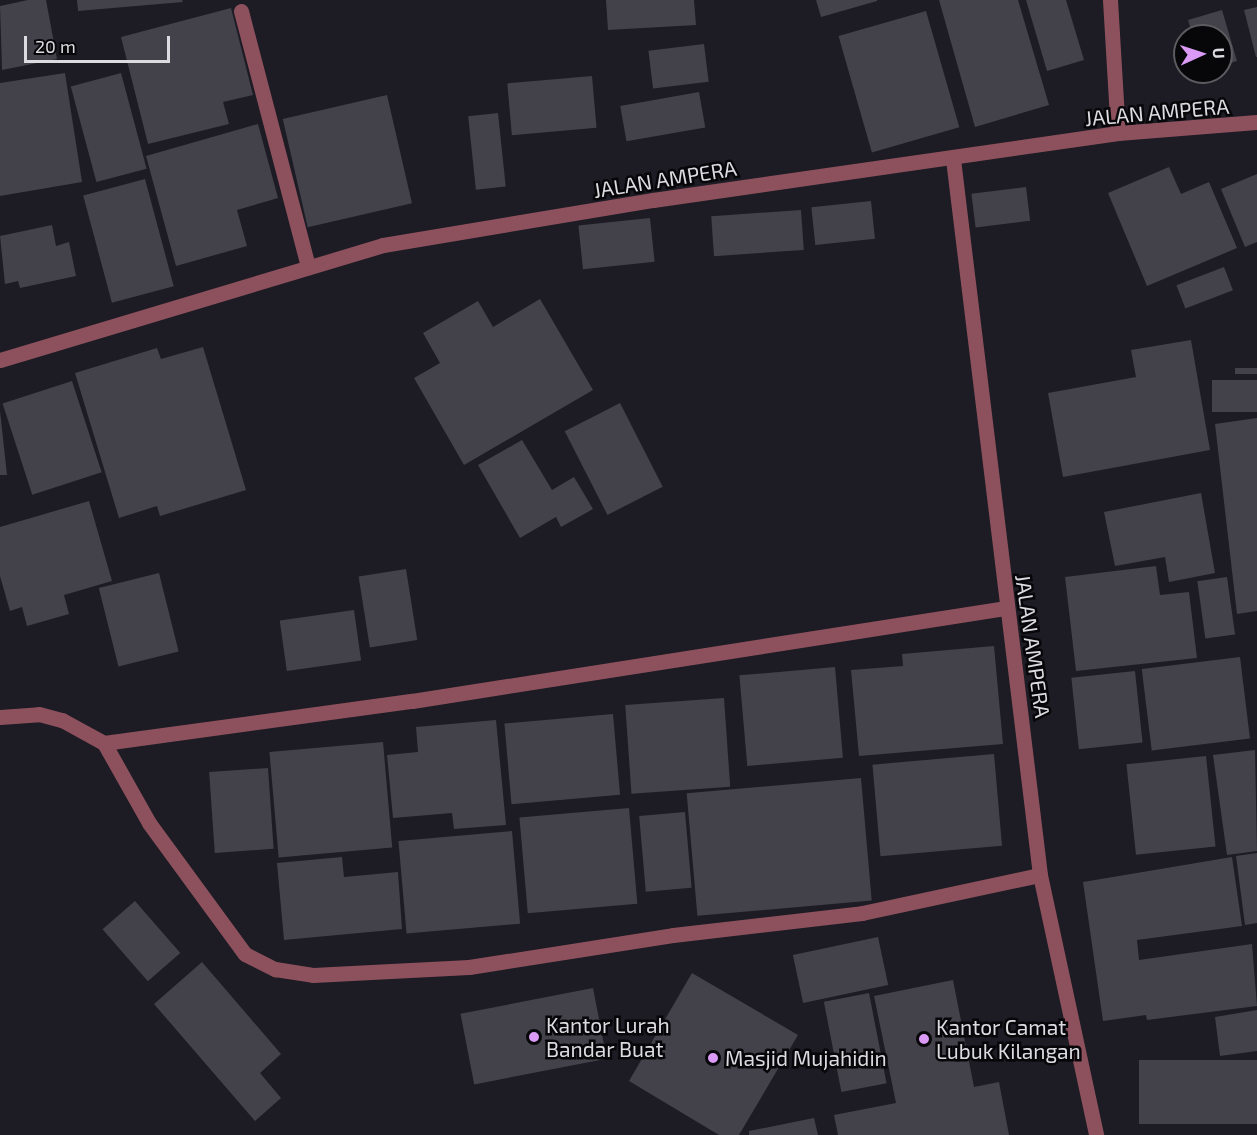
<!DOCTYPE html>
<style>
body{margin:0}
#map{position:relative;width:1257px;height:1135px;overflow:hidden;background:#1d1b23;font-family:"Exo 2",sans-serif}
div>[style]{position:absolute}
.building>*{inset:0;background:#43414a;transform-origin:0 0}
.minor>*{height:15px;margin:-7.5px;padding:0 7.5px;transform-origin:7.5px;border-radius:7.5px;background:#8d515d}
.dots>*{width:16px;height:16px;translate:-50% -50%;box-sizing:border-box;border:3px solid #070609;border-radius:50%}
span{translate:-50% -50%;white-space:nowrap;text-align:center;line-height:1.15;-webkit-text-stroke:5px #070609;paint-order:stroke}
.street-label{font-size:21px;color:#dcdbe0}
.poi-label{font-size:21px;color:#dcdbe0}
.left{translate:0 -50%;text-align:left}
.north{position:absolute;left:1173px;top:24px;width:60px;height:60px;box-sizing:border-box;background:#070609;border:2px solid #5c5b5f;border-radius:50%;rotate:87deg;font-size:16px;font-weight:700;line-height:24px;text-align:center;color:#dcdbe0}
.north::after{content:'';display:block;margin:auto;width:21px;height:27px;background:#da9af6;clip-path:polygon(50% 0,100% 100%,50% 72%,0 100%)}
.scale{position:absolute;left:24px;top:36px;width:146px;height:27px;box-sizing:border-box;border:3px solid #dcdbe0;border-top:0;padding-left:8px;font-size:18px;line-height:21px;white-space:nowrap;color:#dcdbe0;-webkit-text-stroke:4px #070609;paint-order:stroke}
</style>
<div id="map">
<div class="building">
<div style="clip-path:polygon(28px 0,46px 0,57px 59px,2px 70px,0 6px)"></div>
<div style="clip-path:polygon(77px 0,182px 0,183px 2px,78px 11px)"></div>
<div style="clip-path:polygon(606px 0,694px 0,696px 25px,608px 30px)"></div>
<div style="clip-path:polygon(816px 0,877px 0,877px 1px,821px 17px)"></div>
<div style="clip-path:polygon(939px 0,1018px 0,1049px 105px,975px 127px)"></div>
<div style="clip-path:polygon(1026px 0,1066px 0,1084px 60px,1047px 71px)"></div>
<div style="clip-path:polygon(1257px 7px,1257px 57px,1256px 57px,1244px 10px)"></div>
<div style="clip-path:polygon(231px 8px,253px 95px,223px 102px,229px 124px,148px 144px,121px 37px)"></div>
<div style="clip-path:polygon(1222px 10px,1237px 61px,1221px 66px,1221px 36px,1193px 36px,1188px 20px)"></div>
<div style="left:926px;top:11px;width:121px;height:91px;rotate:74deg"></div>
<div style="left:704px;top:44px;width:38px;height:56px;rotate:83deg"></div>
<div style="clip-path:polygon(65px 73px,82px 182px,0 196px,0 83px)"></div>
<div style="left:121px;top:73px;width:99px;height:52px;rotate:75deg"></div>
<div style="left:592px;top:76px;width:52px;height:85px;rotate:85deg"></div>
<div style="left:699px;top:92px;width:36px;height:80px;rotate:80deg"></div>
<div style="left:387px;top:95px;width:111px;height:107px;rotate:77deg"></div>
<div style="left:498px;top:113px;width:74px;height:30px;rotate:84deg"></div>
<div style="clip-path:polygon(258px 124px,278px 198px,237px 210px,247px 246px,176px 266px,146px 156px)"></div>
<div style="clip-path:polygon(1169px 167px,1181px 194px,1209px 182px,1237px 248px,1147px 286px,1108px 193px)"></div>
<div style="clip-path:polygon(1257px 174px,1257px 242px,1245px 247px,1221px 189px)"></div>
<div style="left:145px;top:179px;width:111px;height:64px;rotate:75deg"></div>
<div style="left:1026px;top:187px;width:34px;height:55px;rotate:83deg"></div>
<div style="left:871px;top:201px;width:38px;height:60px;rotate:84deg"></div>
<div style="left:801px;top:210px;width:40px;height:90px;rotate:86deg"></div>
<div style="left:650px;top:218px;width:44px;height:72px;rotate:84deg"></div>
<div style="clip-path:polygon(52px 225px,56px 246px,69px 242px,76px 276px,20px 288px,18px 281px,5px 284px,0 236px)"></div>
<div style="left:1224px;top:267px;width:25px;height:51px;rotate:69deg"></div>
<div style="clip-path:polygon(540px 299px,593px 390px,464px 465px,414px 378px,440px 363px,423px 333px,478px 301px,493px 327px)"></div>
<div style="clip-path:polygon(1191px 340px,1210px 450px,1063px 477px,1048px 393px,1136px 377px,1131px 350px)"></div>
<div style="clip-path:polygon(203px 347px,246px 490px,160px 516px,157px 506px,119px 518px,75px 373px,157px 348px,161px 359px)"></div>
<div style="left:1257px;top:368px;width:6px;height:22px;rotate:90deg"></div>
<div style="left:1257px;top:380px;width:32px;height:45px;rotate:90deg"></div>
<div style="left:72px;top:381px;width:96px;height:73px;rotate:72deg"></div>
<div style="left:620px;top:403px;width:94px;height:62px;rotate:63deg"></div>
<div style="clip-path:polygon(0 411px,7px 475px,0 475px)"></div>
<div style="clip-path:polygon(1257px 418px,1257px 611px,1237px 614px,1215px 424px)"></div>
<div style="clip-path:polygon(522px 440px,552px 490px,574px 477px,593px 509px,561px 527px,556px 517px,520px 538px,478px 465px)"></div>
<div style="clip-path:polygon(1201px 493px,1215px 573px,1169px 582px,1165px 557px,1115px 566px,1104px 512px)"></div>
<div style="clip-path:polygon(89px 501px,112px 581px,64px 595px,69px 614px,27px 626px,22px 607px,10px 611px,0 576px,0 527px)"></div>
<div style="clip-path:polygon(1156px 566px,1160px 595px,1189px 592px,1197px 658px,1076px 671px,1065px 577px)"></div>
<div style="left:406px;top:569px;width:72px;height:48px;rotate:81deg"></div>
<div style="left:159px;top:573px;width:81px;height:62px;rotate:76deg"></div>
<div style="left:1227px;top:577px;width:58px;height:30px;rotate:82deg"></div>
<div style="left:354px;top:610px;width:51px;height:75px;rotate:82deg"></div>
<div style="clip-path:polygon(994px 646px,1003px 744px,859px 756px,851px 670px,903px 666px,902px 654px)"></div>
<div style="left:1240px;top:657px;width:82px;height:99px;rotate:83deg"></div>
<div style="left:835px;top:667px;width:91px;height:96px;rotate:85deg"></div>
<div style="left:1135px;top:671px;width:72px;height:64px;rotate:84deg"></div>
<div style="left:724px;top:698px;width:89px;height:99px;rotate:86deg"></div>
<div style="left:613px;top:714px;width:81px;height:109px;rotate:85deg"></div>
<div style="clip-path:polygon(496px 720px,506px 825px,454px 829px,452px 813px,393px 818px,387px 755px,418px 752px,416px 727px)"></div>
<div style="left:383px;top:742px;width:106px;height:114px;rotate:85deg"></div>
<div style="clip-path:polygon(1255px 750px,1257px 851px,1227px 855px,1213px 755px)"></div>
<div style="left:994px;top:754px;width:92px;height:122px;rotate:85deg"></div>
<div style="left:1206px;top:756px;width:91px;height:80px;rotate:84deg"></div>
<div style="left:268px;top:768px;width:81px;height:59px;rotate:86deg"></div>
<div style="left:861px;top:778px;width:123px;height:175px;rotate:85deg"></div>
<div style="left:629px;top:808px;width:96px;height:110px;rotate:85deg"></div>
<div style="left:685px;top:812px;width:76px;height:46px;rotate:85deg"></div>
<div style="left:512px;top:831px;width:93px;height:114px;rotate:85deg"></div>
<div style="clip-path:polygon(1257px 853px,1257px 923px,1245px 925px,1236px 856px)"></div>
<div style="clip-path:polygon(342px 857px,344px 877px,398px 872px,402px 929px,284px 940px,277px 863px)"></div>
<div style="clip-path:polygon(1232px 857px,1242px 926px,1137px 940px,1139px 960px,1252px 944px,1257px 1006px,1147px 1020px,1146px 1015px,1103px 1021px,1083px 882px)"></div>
<div style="left:135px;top:901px;width:69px;height:43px;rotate:49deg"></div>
<div style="left:878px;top:937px;width:49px;height:87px;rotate:78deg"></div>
<div style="clip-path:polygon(202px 962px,281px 1054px,260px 1073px,281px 1098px,255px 1121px,154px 1004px)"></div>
<div style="clip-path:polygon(692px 973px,798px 1035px,739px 1135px,719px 1135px,629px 1081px)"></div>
<div style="clip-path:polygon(953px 980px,974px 1087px,999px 1082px,1009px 1135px,838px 1135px,834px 1115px,896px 1103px,874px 996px)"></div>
<div style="left:593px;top:988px;width:72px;height:135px;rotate:79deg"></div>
<div style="left:869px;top:993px;width:92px;height:46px;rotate:79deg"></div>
<div style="clip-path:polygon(1257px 1010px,1257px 1051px,1220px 1056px,1215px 1017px)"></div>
<div style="left:1257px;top:1060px;width:64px;height:118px;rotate:90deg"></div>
<div style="clip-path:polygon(814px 1118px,818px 1135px,749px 1135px,749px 1131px)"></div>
</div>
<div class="minor">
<div style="left:1110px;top:0;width:133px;rotate:86.6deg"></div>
<div style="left:241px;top:11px;width:265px;rotate:75.3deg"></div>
<div style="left:953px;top:159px;width:721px;rotate:83.07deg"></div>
<div style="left:1040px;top:875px;width:266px;rotate:77.8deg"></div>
<div style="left:0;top:360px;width:400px;rotate:-16.7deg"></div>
<div style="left:383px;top:245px;width:274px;rotate:-9.5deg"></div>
<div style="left:653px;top:200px;width:470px;rotate:-8.2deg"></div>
<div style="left:1118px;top:133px;width:139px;rotate:-4.5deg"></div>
<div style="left:0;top:717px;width:39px;rotate:-4deg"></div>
<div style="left:39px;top:714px;width:24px;rotate:15deg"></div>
<div style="left:62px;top:720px;width:48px;rotate:28.7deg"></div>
<div style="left:104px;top:743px;width:311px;rotate:-7.8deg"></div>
<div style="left:412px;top:701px;width:600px;rotate:-8.91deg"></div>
<div style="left:104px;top:743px;width:92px;rotate:60.6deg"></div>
<div style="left:149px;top:823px;width:162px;rotate:53.8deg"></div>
<div style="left:245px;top:954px;width:34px;rotate:27deg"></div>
<div style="left:275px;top:969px;width:38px;rotate:9deg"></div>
<div style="left:313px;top:975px;width:156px;rotate:-2.9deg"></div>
<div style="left:469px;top:967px;width:206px;rotate:-8.9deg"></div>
<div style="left:673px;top:935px;width:190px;rotate:-6.6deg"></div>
<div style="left:862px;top:913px;width:182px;rotate:-12.1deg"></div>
</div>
<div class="dots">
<div style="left:534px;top:1037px;background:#da9af6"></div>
<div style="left:924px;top:1039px;background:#da9af6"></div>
<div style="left:713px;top:1058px;background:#da9af6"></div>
</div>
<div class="street-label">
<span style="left:1157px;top:112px;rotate:-5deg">JALAN AMPERA</span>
<span style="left:665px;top:179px;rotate:-9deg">JALAN AMPERA</span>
<span style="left:1033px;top:646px;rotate:82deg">JALAN AMPERA</span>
</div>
<div class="poi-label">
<span class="left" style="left:546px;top:1037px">Kantor Lurah<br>Bandar Buat</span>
<span class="left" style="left:936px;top:1039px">Kantor Camat<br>Lubuk Kilangan</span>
<span class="left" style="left:725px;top:1058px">Masjid Mujahidin</span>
</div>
<div class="north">U</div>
<div class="scale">20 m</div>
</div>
